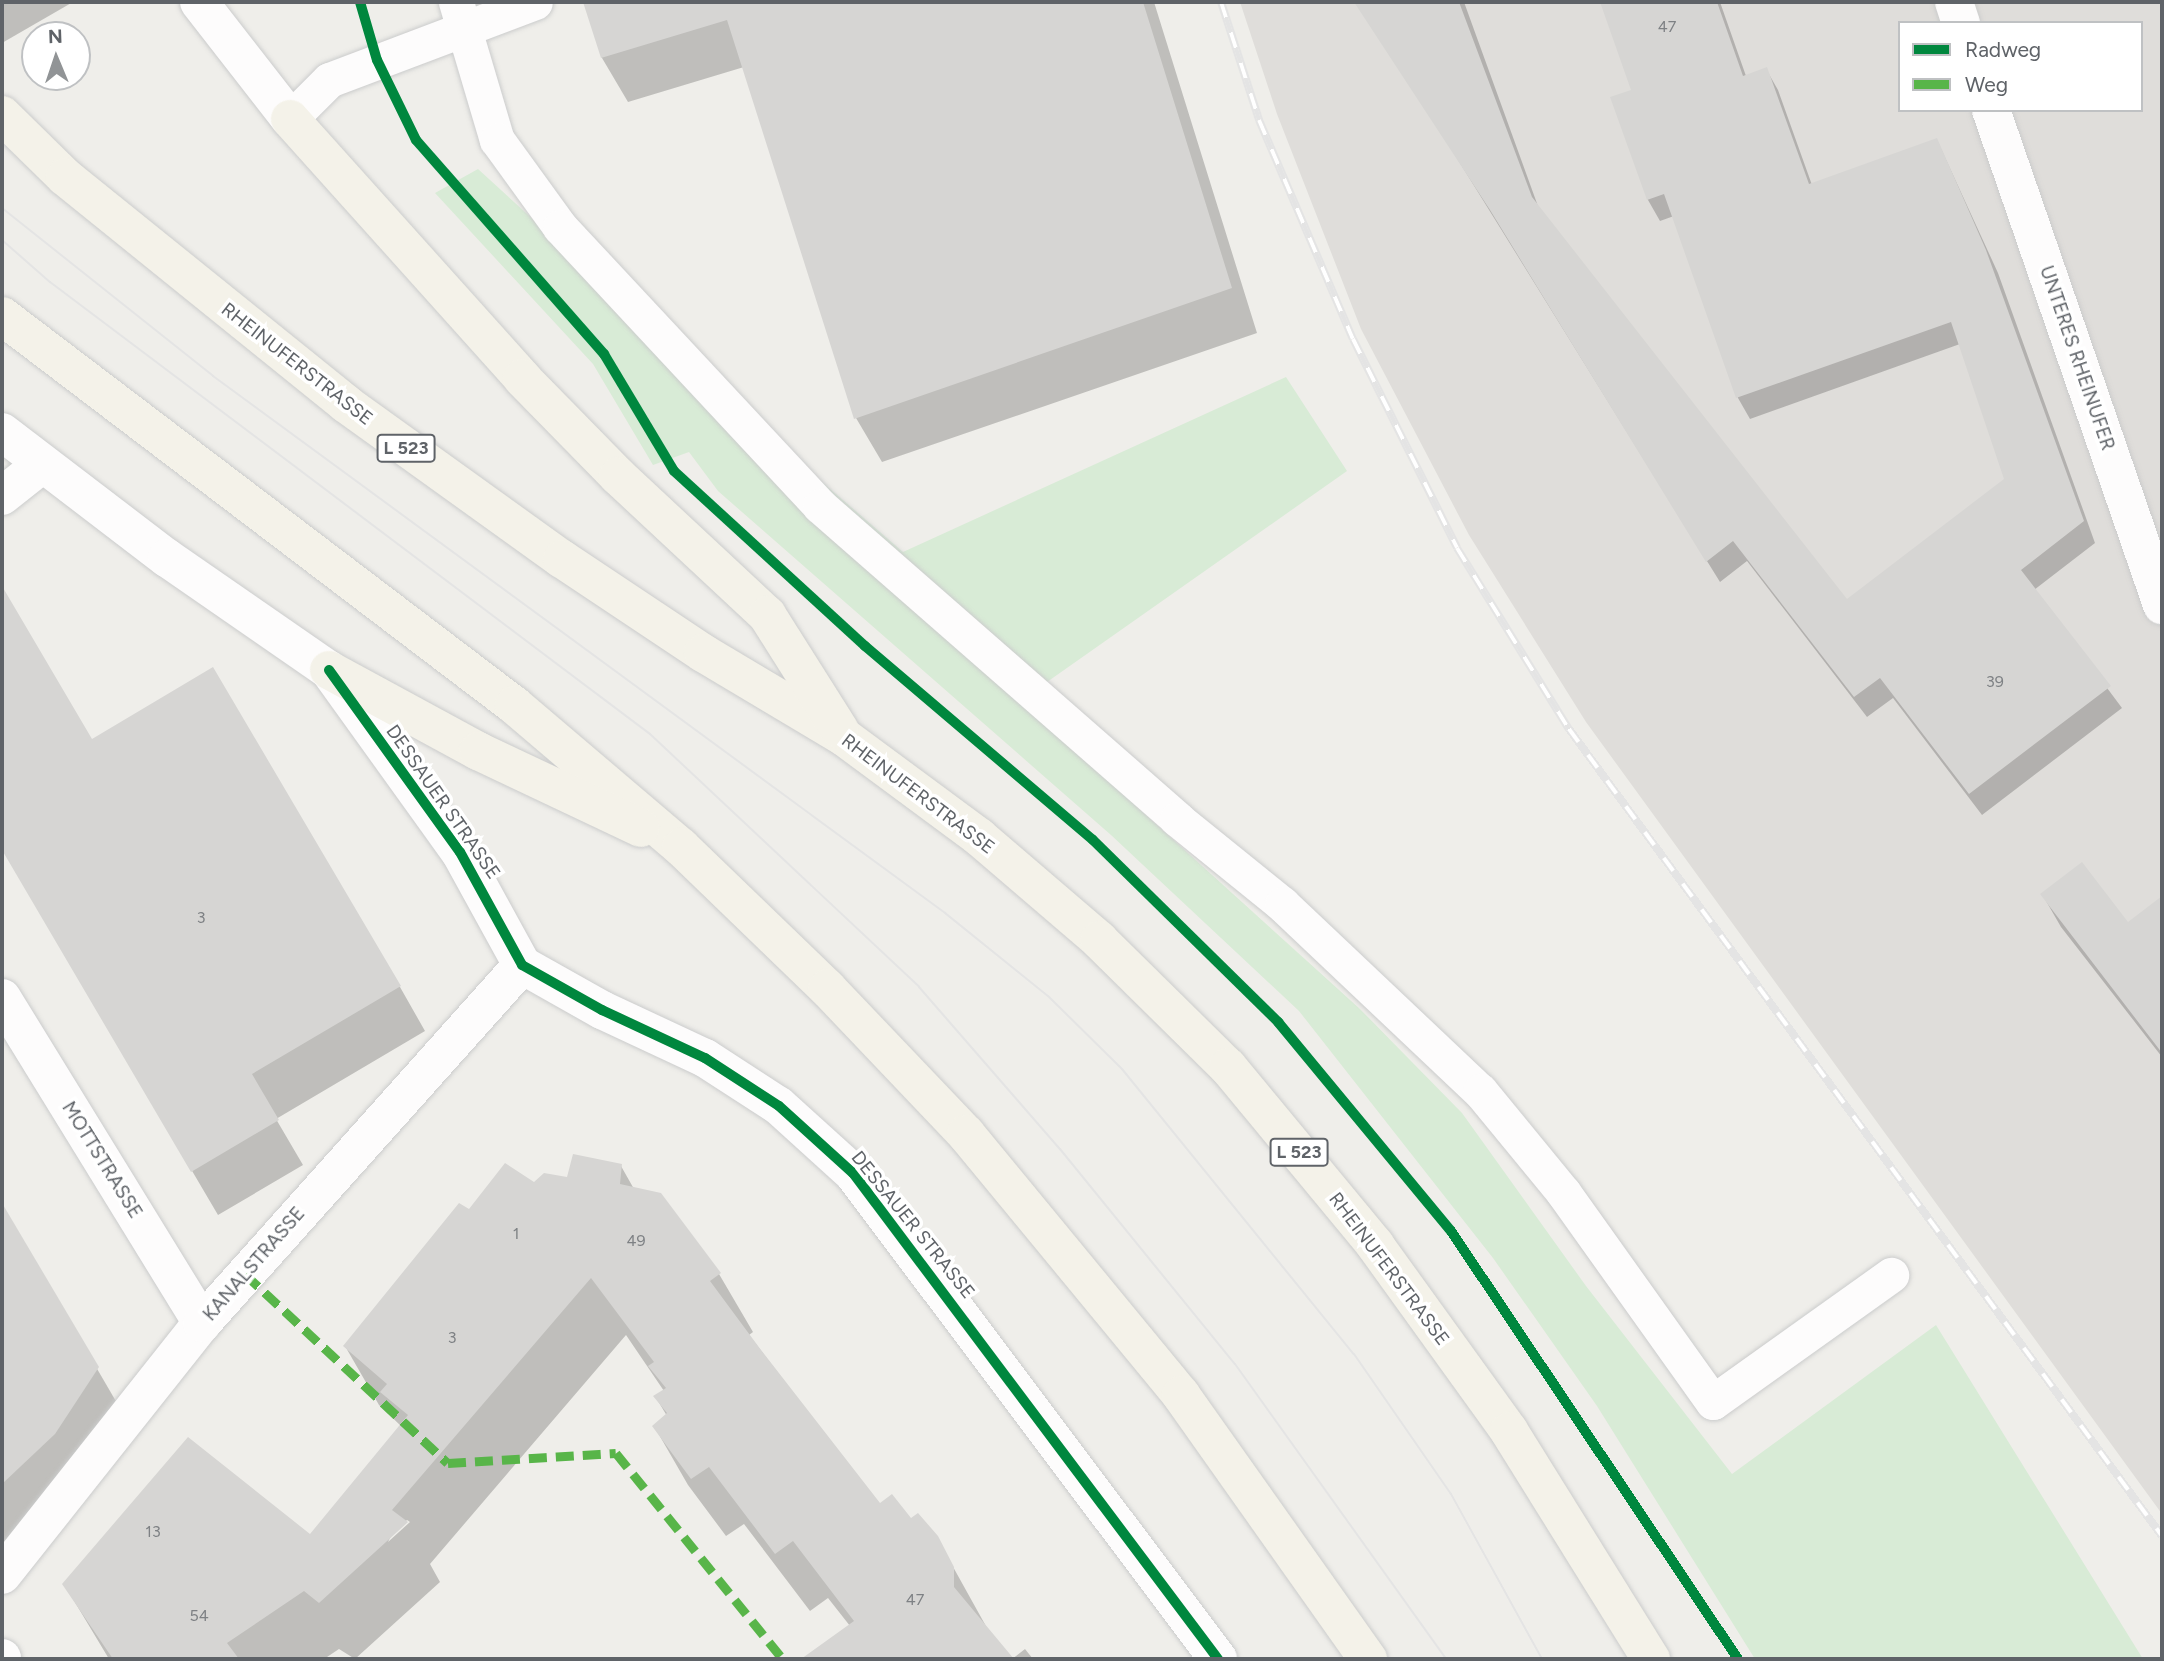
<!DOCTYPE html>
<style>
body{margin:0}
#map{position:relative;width:2164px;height:1661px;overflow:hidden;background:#efeeea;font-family:Figtree,sans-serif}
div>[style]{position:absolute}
.industrial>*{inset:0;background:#dfddda}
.green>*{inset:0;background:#d8ebd6}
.shadow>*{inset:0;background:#0003}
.building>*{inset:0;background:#d6d5d3}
.roads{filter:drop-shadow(0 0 2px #cbcccc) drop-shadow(0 0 2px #cbcccc)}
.service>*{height:35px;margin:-17.5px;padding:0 17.5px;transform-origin:17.5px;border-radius:17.5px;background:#fdfcfc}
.pedestrian>*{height:38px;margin:-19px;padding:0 19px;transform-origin:19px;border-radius:19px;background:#fdfcfc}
.minor>*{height:38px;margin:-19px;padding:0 19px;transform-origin:19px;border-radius:19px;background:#fdfcfc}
.secondary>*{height:38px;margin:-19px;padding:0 19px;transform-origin:19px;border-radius:19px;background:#fdfcfc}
.primary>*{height:38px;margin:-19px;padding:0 19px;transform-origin:19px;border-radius:19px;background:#f4f2e9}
.tram>*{height:2px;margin:-1px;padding:0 1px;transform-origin:1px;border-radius:1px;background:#e4e4e4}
.rail>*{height:8px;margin-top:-4px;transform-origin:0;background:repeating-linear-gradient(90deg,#fff 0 16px,#e4e4e4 0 32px);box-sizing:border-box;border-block:2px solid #e4e4e4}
.quiet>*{height:9px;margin-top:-4.5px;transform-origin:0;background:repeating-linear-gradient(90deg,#58b549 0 18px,transparent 0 27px)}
.cycleway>*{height:10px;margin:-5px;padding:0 5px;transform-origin:5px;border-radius:5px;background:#00873e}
span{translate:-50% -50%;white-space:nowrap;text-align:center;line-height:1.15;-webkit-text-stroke:7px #fff;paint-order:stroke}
.number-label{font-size:16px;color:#7e8184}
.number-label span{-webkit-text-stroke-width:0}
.shield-label span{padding:2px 5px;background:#fff;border:2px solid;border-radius:5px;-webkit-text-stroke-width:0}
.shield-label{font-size:18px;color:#5f6368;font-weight:700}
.street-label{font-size:19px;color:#5f6368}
.frame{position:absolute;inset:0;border:4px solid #5f6368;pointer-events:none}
.legend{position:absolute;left:1898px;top:21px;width:245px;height:91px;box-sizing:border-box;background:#fff;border:2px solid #bfc1c3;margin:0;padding:9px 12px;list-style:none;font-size:21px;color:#5f6368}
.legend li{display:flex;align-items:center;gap:14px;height:35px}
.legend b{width:35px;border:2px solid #bfc1c3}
.north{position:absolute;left:21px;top:21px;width:70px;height:70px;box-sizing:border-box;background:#fff;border:2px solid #bfc1c3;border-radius:50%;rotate:358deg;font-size:19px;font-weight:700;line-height:28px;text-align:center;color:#5f6368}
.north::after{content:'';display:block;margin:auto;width:24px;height:32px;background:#919496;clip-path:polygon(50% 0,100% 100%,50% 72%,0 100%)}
</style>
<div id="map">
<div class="industrial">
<div style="clip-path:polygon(evenodd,1240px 2px,2162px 2px,2162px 1514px,1586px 722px,1469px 535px,1361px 329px,1277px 114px,1240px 2px,1900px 23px,2141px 23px,2141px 110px,1900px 110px,1900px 23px)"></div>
</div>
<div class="green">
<div style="clip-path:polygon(478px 169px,777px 443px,903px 552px,1286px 377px,1347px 471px,1020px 701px,1360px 1009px,1462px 1113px,1586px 1286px,1732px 1474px,1936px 1325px,2143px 1659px,1755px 1659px,1597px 1406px,1493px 1258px,1299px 1011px,1111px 835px,718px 491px,689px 452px,653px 465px,593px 364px,435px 193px)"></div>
</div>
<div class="shadow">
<div style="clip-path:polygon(2px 2px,73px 2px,2px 43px)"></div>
<div style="clip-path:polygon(585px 2px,1154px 2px,1257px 333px,882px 462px,856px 418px,744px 67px,628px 102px,602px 58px)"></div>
<div style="clip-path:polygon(1360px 2px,1464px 2px,1539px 209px,1847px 602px,2006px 480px,1960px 344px,1750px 419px,1738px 398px,1674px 216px,1660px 221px,1648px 200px,1633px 91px,1601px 2px,1720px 2px,1746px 76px,1766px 69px,1778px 90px,1812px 185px,1937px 140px,1998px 273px,2095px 543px,2034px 590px,2122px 708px,1982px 815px,1893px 698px,1867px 717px,1747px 561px,1720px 582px)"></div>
<div style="clip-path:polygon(2px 589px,92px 741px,400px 987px,425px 1031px,276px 1119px,303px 1165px,218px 1215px,2px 848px)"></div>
<div style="clip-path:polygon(2042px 894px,2128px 924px,2162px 898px,2162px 1057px,2061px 927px)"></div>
<div style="clip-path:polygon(evenodd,621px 1166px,634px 1189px,719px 1274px,753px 1332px,749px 1335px,880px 1506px,937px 1538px,987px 1628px,1012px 1659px,1025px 1649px,1033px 1659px,876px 1659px,828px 1598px,810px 1611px,744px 1524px,726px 1536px,688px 1485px,654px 1426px,667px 1416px,655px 1396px,664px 1391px,626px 1335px,430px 1564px,440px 1582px,355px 1659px,339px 1649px,324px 1659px,109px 1659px,64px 1584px,310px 1536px,401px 1426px,379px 1405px,345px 1346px,469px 1212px,534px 1185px,621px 1166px,407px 1520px,410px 1522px,388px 1542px,392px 1534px,407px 1520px)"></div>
<div style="clip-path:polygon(2px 1206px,131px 1427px,2px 1545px)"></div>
</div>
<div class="building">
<div style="clip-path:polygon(583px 2px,1143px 2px,1232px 288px,854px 419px,727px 20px,601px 58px)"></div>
<div style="clip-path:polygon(1354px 2px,1459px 2px,1532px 197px,1847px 599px,2004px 479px,1951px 322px,1736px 398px,1664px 194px,1647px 200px,1610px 97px,1631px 90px,1600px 2px,1717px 2px,1743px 76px,1767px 67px,1809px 184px,1937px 138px,1986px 250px,2084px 521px,2021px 570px,2111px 686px,1969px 794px,1880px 678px,1854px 697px,1733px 541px,1706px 562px,1490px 210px)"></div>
<div style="clip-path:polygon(2px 586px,92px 739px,213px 667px,401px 986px,252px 1074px,279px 1120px,191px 1172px,2px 850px)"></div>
<div style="clip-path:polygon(2082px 862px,2128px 922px,2162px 896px,2162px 1053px,2040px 894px)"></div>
<div style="clip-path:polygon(573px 1154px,622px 1164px,620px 1184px,661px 1193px,721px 1273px,710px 1281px,761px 1350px,880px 1503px,892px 1494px,911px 1518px,918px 1513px,938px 1536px,954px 1567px,954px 1587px,1014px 1659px,801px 1659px,854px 1621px,793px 1541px,775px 1554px,709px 1467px,691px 1479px,652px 1426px,667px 1413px,653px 1396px,666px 1388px,648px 1366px,654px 1362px,591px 1278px,392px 1510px,408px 1522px,319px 1603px,304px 1591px,227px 1643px,239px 1659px,113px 1659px,62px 1584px,188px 1437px,310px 1534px,408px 1415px,380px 1392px,387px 1384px,343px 1346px,459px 1203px,469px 1209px,505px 1163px,534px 1182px,544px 1173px,567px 1177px)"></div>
<div style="clip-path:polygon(2px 1203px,99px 1367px,55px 1434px,2px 1484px)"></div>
</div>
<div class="roads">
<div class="service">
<div style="left:456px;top:2px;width:144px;rotate:73.5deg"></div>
<div style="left:497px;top:140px;width:107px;rotate:54.1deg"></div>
<div style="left:560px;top:227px;width:381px;rotate:47deg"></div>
<div style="left:820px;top:506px;width:475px;rotate:41.2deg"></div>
<div style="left:1177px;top:819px;width:135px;rotate:39deg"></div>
<div style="left:1282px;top:904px;width:272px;rotate:43.4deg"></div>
<div style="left:1480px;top:1091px;width:131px;rotate:50.6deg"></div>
<div style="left:1563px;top:1192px;width:258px;rotate:54.5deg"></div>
<div style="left:1713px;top:1402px;width:219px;rotate:-35.5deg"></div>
<div style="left:290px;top:119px;width:55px;rotate:-45deg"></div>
<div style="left:329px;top:80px;width:220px;rotate:-20.7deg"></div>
</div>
<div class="pedestrian">
<div style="left:2px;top:1658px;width:1px;rotate:90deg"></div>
</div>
<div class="minor">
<div style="left:1954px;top:2px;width:22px;rotate:72deg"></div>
<div style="left:1991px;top:110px;width:524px;rotate:70.94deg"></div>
<div style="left:2px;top:496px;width:50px;rotate:-38.5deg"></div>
<div style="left:329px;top:670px;width:224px;rotate:54.3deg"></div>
<div style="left:460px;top:852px;width:129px;rotate:61.2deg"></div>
<div style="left:522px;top:965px;width:92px;rotate:29.4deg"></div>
<div style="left:602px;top:1010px;width:114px;rotate:25deg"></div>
<div style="left:705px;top:1058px;width:88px;rotate:33deg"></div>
<div style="left:779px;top:1106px;width:100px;rotate:42.2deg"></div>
<div style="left:853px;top:1173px;width:608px;rotate:53.09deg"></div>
<div style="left:2px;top:998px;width:382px;rotate:58.4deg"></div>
<div style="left:2px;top:1575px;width:322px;rotate:-51.6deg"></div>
<div style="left:202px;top:1323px;width:480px;rotate:-48.2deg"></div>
</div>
<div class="secondary">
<div style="left:199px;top:2px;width:148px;rotate:52.1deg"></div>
<div style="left:2px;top:432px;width:208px;rotate:37.4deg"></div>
<div style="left:167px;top:558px;width:197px;rotate:34.7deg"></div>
</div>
<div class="primary">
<div style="left:2px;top:115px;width:88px;rotate:44.5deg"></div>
<div style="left:65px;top:177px;width:361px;rotate:38.9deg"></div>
<div style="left:346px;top:404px;width:266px;rotate:35.7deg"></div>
<div style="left:562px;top:559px;width:169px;rotate:33.7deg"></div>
<div style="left:703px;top:653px;width:164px;rotate:30.8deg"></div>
<div style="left:844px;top:737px;width:168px;rotate:36.5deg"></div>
<div style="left:979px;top:837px;width:158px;rotate:40.6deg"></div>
<div style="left:1099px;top:940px;width:181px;rotate:44.6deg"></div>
<div style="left:1228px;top:1067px;width:231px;rotate:50.4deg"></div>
<div style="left:1375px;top:1245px;width:229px;rotate:54.2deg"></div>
<div style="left:1509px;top:1431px;width:269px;rotate:58.1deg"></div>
<div style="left:290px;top:119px;width:348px;rotate:48.1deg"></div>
<div style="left:522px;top:378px;width:137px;rotate:45.6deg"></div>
<div style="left:618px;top:476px;width:204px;rotate:43deg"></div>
<div style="left:767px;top:615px;width:135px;rotate:57.7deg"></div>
<div style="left:2px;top:316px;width:643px;rotate:37.23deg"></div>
<div style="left:514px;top:705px;width:219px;rotate:40.4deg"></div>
<div style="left:681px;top:847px;width:203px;rotate:44deg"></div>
<div style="left:827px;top:988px;width:202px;rotate:46.4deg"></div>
<div style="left:966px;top:1134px;width:338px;rotate:50.5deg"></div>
<div style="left:1181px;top:1395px;width:324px;rotate:54.7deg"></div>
<div style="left:329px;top:670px;width:170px;rotate:28.5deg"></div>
<div style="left:478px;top:751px;width:180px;rotate:25.3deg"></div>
</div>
</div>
<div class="tram">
<div style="left:2px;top:208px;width:270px;rotate:38.5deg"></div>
<div style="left:213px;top:376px;width:908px;rotate:36.26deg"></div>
<div style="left:945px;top:913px;width:132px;rotate:38.9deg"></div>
<div style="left:1048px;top:996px;width:104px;rotate:44.6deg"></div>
<div style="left:1122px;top:1069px;width:367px;rotate:50.9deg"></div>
<div style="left:1354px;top:1354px;width:170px;rotate:55.3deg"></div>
<div style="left:1451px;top:1494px;width:188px;rotate:61.1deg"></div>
<div style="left:2px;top:240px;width:64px;rotate:41.2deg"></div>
<div style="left:50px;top:282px;width:751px;rotate:36.99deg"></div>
<div style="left:650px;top:734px;width:369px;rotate:43.2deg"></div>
<div style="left:919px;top:987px;width:215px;rotate:49deg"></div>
<div style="left:1060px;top:1149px;width:277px;rotate:50.9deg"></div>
<div style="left:1235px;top:1364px;width:363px;rotate:54.4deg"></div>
</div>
<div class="rail">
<div style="left:1221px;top:2px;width:124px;rotate:72.1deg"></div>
<div style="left:1259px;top:120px;width:238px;rotate:66.8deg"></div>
<div style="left:1353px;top:339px;width:233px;rotate:63.5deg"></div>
<div style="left:1457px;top:548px;width:213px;rotate:58.3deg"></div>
<div style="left:1569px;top:729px;width:1001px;rotate:53.69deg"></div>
</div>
<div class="quiet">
<div style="left:245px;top:1274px;width:277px;rotate:43deg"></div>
<div style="left:448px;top:1463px;width:168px;rotate:-3.4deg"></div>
<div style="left:616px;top:1453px;width:265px;rotate:51deg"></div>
<div style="left:2px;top:1658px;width:1px;rotate:90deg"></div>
</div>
<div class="cycleway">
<div style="left:360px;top:2px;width:60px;rotate:73.7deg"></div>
<div style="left:377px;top:60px;width:89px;rotate:64deg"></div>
<div style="left:416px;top:140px;width:285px;rotate:48.7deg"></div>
<div style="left:604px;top:354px;width:136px;rotate:59.1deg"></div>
<div style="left:674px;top:471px;width:259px;rotate:42.5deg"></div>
<div style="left:865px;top:646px;width:299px;rotate:40.4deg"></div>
<div style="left:1093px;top:840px;width:260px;rotate:44.5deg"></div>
<div style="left:1278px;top:1022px;width:271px;rotate:50.4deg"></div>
<div style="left:1451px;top:1231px;width:515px;rotate:56.16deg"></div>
<div style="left:329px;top:670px;width:224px;rotate:54.3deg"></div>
<div style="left:460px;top:852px;width:129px;rotate:61.2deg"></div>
<div style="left:522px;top:965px;width:92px;rotate:29.4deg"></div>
<div style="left:602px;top:1010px;width:114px;rotate:25deg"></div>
<div style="left:705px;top:1058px;width:88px;rotate:33deg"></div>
<div style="left:779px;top:1106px;width:100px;rotate:42.2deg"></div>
<div style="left:853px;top:1173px;width:608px;rotate:53.09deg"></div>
</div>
<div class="number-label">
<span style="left:1667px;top:27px">47</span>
<span style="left:1995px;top:682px">39</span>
<span style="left:201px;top:918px">3</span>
<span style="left:516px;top:1234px">1</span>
<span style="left:636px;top:1241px">49</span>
<span style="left:452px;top:1338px">3</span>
<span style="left:153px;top:1532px">13</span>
<span style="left:915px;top:1600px">47</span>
<span style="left:199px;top:1616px">54</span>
</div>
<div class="shield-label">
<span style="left:406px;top:448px">L 523</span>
<span style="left:1299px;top:1152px">L 523</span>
</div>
<div class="street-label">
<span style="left:2077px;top:358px;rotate:71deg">UNTERES RHEINUFER</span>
<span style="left:297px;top:364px;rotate:38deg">RHEINUFERSTRASSE</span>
<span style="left:918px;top:794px;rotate:37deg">RHEINUFERSTRASSE</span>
<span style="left:443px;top:802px;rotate:55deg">DESSAUER STRASSE</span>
<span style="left:102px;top:1160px;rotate:58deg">MOTTSTRASSE</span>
<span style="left:913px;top:1225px;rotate:51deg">DESSAUER STRASSE</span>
<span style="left:254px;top:1264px;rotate:-49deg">KANALSTRASSE</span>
<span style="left:1389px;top:1269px;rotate:53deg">RHEINUFERSTRASSE</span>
</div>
<div class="frame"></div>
<ul class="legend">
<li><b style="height:9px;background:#00873e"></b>Radweg</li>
<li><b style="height:9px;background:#58b549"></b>Weg</li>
</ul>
<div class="north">N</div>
</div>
